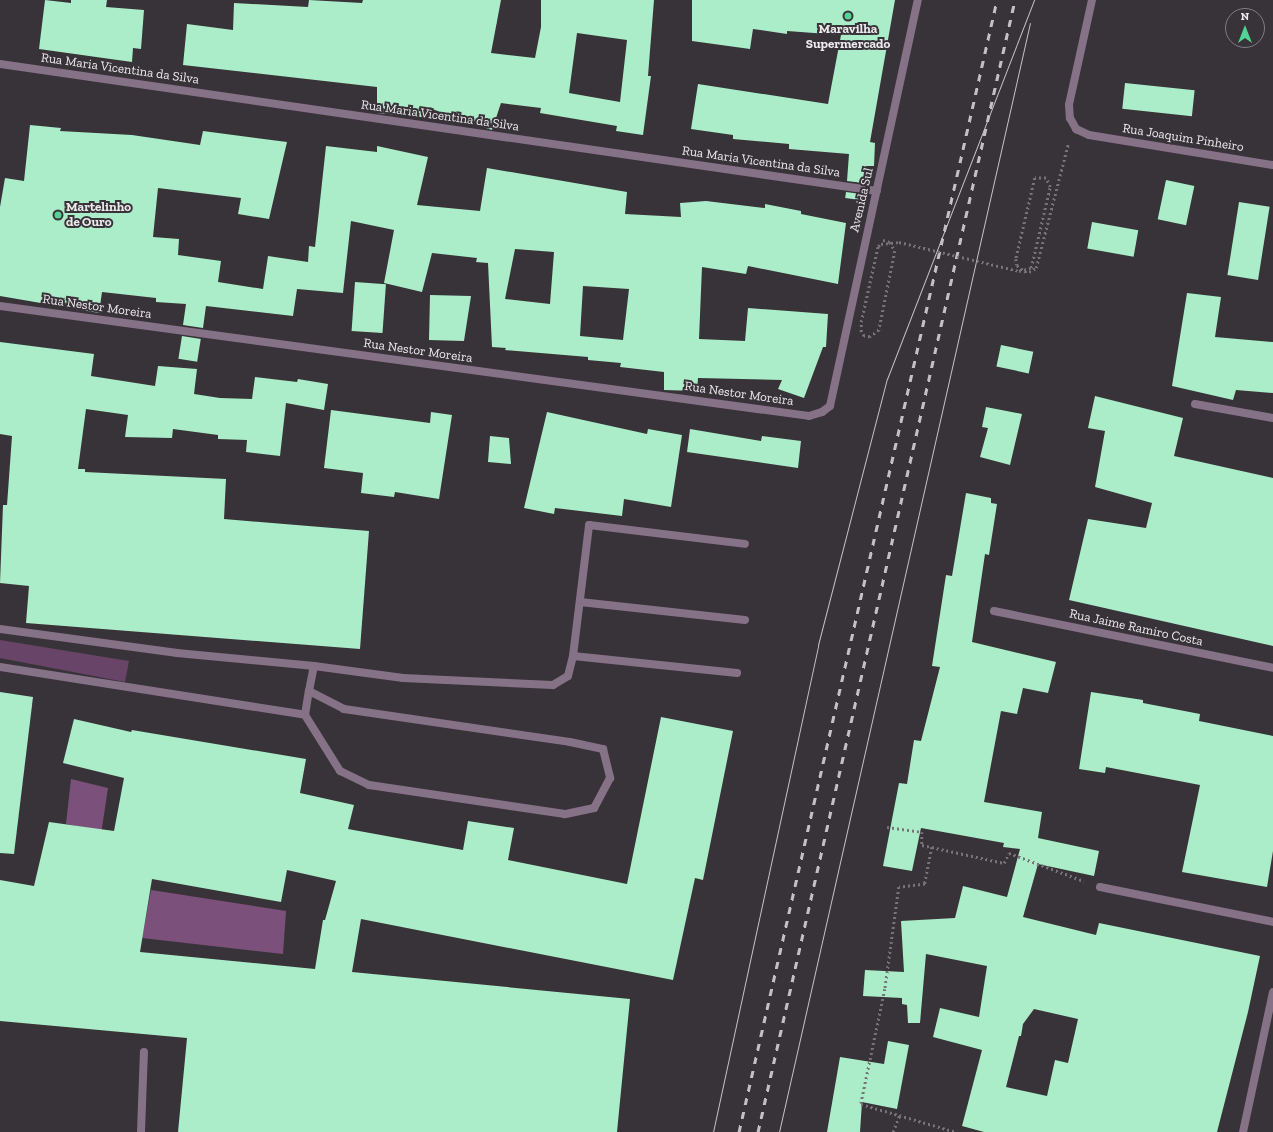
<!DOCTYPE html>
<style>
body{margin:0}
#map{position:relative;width:1273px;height:1132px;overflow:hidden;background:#383338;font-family:"Zilla Slab",serif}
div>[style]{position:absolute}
.green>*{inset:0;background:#684469}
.forest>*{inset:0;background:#7b517c}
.building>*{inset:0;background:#abedc8;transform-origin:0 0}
.path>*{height:2.5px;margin-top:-1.25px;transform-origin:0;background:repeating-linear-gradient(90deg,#787378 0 2px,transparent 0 5px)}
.service>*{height:8px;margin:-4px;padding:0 4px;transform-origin:4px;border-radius:4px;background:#867286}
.minor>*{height:8px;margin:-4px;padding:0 4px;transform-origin:4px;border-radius:4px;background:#867286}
.tertiary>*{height:8px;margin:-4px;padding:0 4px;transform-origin:4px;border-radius:4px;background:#867286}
.tram>*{height:1px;margin:-0.5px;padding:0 0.5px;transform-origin:0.5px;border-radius:0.5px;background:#c4c1c4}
.rail>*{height:3px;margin-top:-1.5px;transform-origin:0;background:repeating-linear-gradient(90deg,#c4c1c4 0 7px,transparent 0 14px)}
.path-bridge>*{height:2.5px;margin-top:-1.25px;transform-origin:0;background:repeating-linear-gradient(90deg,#787378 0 2px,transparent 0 5px)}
.dots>*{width:11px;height:11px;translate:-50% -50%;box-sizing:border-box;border:2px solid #383338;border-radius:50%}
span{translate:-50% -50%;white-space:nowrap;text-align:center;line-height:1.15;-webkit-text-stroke:4px #383338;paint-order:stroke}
.poi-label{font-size:13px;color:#eeebee;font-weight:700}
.left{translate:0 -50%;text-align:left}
.street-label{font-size:13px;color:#eeebee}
.north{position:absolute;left:1225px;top:8px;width:40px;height:40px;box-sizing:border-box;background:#383338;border:1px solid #817d81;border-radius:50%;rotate:0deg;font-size:11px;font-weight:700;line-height:16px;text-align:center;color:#eeebee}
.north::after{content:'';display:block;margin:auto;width:14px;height:18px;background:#54d396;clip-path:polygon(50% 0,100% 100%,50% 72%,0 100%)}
</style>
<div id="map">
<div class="green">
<div style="clip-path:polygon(0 640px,129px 661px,125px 682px,0 658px)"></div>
</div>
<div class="forest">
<div style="clip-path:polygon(71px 779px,108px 788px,95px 874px,82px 827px,66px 824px)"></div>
<div style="clip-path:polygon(151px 890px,286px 911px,283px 954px,142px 938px)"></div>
</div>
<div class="building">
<div style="clip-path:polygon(45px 0,71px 3px,71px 0,107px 0,106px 7px,144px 10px,141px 49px,133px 48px,132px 62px,39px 49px)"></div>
<div style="clip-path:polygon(evenodd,309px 0,362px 3px,363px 0,501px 0,491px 53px,535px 58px,541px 27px,541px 0,654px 0,648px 76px,651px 76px,643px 135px,616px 131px,617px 126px,540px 113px,541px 108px,501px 103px,492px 130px,432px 109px,432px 118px,377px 113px,377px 87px,183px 65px,187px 24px,233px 30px,234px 3px,308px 7px,309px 0,577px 33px,627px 40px,620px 102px,569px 93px,577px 33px)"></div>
<div style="clip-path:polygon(692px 0,895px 0,870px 142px,875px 143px,874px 166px,866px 166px,863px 183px,847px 181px,849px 154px,789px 149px,789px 144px,733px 139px,733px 135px,691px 129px,698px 84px,828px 104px,841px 35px,787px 31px,787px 34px,753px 29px,750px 49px,692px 41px)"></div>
<div style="left:1125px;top:83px;width:70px;height:26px;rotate:6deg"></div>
<div style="clip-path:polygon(evenodd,30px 125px,61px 128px,60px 131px,132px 135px,200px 145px,203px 131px,287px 142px,269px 219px,238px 214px,241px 198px,158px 188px,153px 237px,179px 239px,178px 255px,221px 261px,218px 282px,263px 289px,268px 256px,308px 262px,309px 246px,315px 247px,326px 146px,377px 152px,377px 146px,428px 157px,417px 205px,480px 211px,487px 168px,627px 192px,625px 214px,681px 217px,680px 203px,706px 201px,765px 208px,765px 204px,801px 211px,801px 214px,846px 223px,838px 284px,748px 266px,746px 274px,702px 267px,699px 339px,745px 341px,748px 308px,828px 314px,826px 347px,823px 347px,804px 398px,778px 389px,782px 380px,698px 378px,697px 391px,664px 390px,664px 372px,620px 367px,621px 363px,588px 360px,588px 357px,505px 350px,506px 348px,492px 347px,488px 263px,476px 262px,477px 258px,432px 253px,422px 292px,384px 283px,394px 230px,351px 221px,343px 293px,297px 289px,293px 316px,206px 306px,203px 328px,183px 325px,186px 304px,156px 302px,156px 298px,102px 292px,99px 313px,0 296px,0 207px,5px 178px,24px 181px,30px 125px,515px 249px,554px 252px,550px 304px,505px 299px,515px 249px,30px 125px,583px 286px,629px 289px,623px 340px,580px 336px,583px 286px)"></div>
<div style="left:1166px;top:180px;width:29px;height:40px;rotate:12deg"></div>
<div style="left:846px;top:192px;width:15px;height:6px;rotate:8deg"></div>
<div style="left:1239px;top:202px;width:31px;height:74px;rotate:9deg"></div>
<div style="left:1092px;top:222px;width:47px;height:27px;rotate:10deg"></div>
<div style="left:355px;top:282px;width:31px;height:49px;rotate:4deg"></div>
<div style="clip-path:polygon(1187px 293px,1221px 297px,1215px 337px,1273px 342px,1273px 393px,1236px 390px,1233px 400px,1172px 386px)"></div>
<div style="clip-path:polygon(430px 295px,471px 296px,464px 341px,429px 340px)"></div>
<div style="left:182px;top:336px;width:19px;height:23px;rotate:9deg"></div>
<div style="clip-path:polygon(0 342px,94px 354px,91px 376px,155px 386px,158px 366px,197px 369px,194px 394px,220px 398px,252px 399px,255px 377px,297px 382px,298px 379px,328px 384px,324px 410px,286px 403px,280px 456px,246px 452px,247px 440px,218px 439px,218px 435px,173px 429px,172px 438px,125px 437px,128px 415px,86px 409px,78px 469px,85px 469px,85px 472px,226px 479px,224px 519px,369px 531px,360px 649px,26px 623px,29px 586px,0 583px,3px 505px,7px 505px,12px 436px,0 434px)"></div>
<div style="left:1001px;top:345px;width:33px;height:22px;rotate:12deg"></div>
<div style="clip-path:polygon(1095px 396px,1183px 418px,1174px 456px,1273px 478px,1273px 646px,1069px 600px,1088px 519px,1146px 528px,1152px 503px,1095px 487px,1105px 431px,1088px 428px)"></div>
<div style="clip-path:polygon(986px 407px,1022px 414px,1010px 465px,980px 457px,988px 428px,982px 427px)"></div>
<div style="clip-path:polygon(331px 410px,430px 423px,431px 412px,452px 415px,439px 499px,395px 492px,394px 497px,361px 493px,363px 473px,324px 468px)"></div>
<div style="clip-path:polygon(547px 412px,647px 434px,648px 429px,682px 435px,671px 507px,624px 499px,622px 516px,555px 508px,554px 514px,524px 508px)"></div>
<div style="clip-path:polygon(690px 429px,761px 441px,762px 436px,801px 441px,798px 468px,687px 452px)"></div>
<div style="clip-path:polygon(490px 436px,509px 438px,511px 464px,488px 462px)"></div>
<div style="clip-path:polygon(evenodd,966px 493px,991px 498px,991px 503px,997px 504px,989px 555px,985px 554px,972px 642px,1056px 662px,1048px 693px,1023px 688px,1017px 714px,1001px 711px,984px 802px,1042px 812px,1038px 838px,1099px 851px,1094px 876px,1038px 864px,1023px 917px,1096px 935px,1099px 923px,1260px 956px,1248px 1012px,1217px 1132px,984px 1132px,962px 1126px,982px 1050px,933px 1037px,940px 1008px,979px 1017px,987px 966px,926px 954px,920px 1023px,908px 1023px,907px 1005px,902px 1004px,902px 998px,863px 996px,865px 970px,904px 972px,901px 921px,955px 918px,963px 886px,1007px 897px,1020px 849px,1003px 847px,1004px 843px,921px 828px,912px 871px,883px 866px,899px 783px,907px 784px,914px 740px,921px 741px,940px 667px,932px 666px,946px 575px,952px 576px,966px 493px,1034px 1009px,1078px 1019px,1068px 1063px,1055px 1060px,1047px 1096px,1006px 1087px,1019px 1036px,1021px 1036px,1023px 1024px,1034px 1009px)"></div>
<div style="clip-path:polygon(0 692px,33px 697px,14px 854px,0 853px)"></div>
<div style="clip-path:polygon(1091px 692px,1143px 700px,1143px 703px,1200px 714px,1199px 721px,1273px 736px,1273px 851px,1267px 887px,1182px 872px,1200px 785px,1106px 767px,1105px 773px,1079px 769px)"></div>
<div style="clip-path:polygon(evenodd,661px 717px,733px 731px,703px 880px,695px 878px,673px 980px,361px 919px,352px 972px,630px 999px,617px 1132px,178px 1132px,187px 1038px,0 1021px,0 880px,34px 886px,49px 822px,114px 831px,124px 778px,63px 763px,74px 719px,131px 732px,132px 730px,306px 759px,300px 793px,354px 805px,348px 829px,463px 850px,468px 821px,514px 828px,508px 860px,627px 884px,661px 717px,287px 870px,336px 881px,325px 920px,323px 920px,315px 969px,140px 952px,152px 879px,281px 902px,287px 870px)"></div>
<div style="clip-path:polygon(888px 1041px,909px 1045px,897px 1109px,862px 1102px,860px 1132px,827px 1132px,840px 1057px,884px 1064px)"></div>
</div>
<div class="path">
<div style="left:883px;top:240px;width:7px;rotate:16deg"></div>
<div style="left:890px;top:242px;width:10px;rotate:61deg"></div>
<div style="left:1016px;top:259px;width:6px;rotate:81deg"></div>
<div style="left:1017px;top:265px;width:11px;rotate:41deg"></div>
<div style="left:1025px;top:272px;width:4px"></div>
<div style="left:1029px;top:272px;width:8px;rotate:-30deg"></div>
<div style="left:1036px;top:268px;width:128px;rotate:-75.5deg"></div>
<div style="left:887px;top:827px;width:35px;rotate:8deg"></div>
<div style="left:922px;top:832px;width:13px;rotate:90deg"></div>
<div style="left:922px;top:845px;width:84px;rotate:12.4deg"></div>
<div style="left:1004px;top:863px;width:11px;rotate:-63deg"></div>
<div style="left:1009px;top:853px;width:80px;rotate:20.5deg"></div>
<div style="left:932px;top:847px;width:38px;rotate:101deg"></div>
<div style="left:925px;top:884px;width:26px;rotate:173deg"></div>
<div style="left:899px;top:887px;width:103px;rotate:97.8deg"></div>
<div style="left:885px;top:989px;width:117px;rotate:101.8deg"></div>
<div style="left:861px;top:1104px;width:99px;rotate:16.4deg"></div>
<div style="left:893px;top:1132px;width:19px;rotate:-69deg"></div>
</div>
<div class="service">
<div style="left:580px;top:602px;width:166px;rotate:6.2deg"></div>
<div style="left:0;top:629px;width:179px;rotate:7.7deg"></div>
<div style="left:177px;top:653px;width:138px;rotate:5.4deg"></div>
<div style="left:314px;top:666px;width:90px;rotate:7.7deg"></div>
<div style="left:403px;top:678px;width:150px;rotate:2.7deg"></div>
<div style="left:553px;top:685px;width:17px;rotate:-31deg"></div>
<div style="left:568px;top:676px;width:21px;rotate:-76deg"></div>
<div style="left:573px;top:656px;width:132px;rotate:-83deg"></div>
<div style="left:589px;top:525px;width:157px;rotate:6.9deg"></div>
<div style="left:573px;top:656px;width:165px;rotate:5.9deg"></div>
<div style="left:0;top:667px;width:309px;rotate:8.9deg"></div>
<div style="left:309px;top:691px;width:39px;rotate:27deg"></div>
<div style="left:344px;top:709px;width:228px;rotate:8.3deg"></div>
<div style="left:570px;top:742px;width:34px;rotate:12deg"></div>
<div style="left:603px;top:749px;width:30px;rotate:76deg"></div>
<div style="left:610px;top:778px;width:34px;rotate:118deg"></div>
<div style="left:594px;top:808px;width:30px;rotate:168deg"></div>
<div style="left:565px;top:814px;width:198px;rotate:-171.6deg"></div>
<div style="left:369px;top:785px;width:32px;rotate:-154deg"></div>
<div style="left:340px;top:771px;width:66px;rotate:-122deg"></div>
<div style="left:305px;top:715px;width:24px;rotate:-81deg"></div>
<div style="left:309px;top:691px;width:25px;rotate:-79deg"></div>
<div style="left:141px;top:1132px;width:80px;rotate:-87.9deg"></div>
</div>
<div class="minor">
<div style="left:0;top:64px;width:886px;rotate:8.24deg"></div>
<div style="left:0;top:306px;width:816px;rotate:7.74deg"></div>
<div style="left:809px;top:416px;width:14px;rotate:-17deg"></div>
<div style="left:822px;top:412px;width:10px;rotate:-37deg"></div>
<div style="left:830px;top:406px;width:415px;rotate:-77.8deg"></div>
<div style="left:1195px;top:404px;width:79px;rotate:10.2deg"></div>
<div style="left:994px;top:611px;width:285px;rotate:11.5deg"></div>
<div style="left:1100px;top:887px;width:177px;rotate:11.4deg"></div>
</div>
<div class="tertiary">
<div style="left:1092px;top:0;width:107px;rotate:102.4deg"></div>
<div style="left:1069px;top:105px;width:13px;rotate:86deg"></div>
<div style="left:1070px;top:118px;width:13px;rotate:61deg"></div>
<div style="left:1076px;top:129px;width:14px;rotate:25deg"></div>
<div style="left:1089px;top:135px;width:186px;rotate:9.3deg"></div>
<div style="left:1243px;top:1132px;width:143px;rotate:-77.9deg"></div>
</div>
<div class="tram">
<div style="left:713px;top:1132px;width:498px;rotate:-77.8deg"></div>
<div style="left:818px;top:645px;width:275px;rotate:-75.5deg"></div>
<div style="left:887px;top:379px;width:407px;rotate:-68.8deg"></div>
<div style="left:779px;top:1132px;width:1137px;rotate:-77.25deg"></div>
</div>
<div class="rail">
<div style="left:739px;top:1132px;width:1161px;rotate:-77.16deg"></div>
<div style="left:758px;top:1132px;width:1161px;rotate:-77.21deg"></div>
</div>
<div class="path-bridge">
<div style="left:895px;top:251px;width:81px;rotate:101.4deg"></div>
<div style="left:879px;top:330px;width:11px;rotate:142deg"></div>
<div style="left:870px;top:337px;width:6px;rotate:-171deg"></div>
<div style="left:864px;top:336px;width:5px;rotate:-127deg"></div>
<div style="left:861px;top:332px;width:10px;rotate:-90deg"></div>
<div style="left:861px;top:322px;width:78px;rotate:-77.4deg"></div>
<div style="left:878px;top:246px;width:4px;rotate:-34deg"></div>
<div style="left:881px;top:244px;width:18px;rotate:-6deg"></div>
<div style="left:899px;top:242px;width:123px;rotate:13.6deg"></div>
<div style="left:1019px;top:271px;width:12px;rotate:-14deg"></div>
<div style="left:1031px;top:268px;width:83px;rotate:-76.8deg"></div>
<div style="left:1050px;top:187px;width:10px;rotate:-114deg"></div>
<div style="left:1046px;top:178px;width:11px;rotate:180deg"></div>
<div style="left:1035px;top:178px;width:83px;rotate:103.2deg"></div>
</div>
<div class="dots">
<div style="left:848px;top:16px;background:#54d396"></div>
<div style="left:58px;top:215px;background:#54d396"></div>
</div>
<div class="poi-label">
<span style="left:848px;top:37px">Maravilha<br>Supermercado</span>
<span class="left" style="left:66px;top:215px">Martelinho<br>de Ouro</span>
</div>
<div class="street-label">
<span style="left:120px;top:69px;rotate:8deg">Rua Maria Vicentina da Silva</span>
<span style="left:440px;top:116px;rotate:8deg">Rua Maria Vicentina da Silva</span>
<span style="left:1183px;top:138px;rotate:9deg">Rua Joaquim Pinheiro</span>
<span style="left:761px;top:162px;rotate:8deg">Rua Maria Vicentina da Silva</span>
<span style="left:862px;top:200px;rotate:-77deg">Avenida Sul</span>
<span style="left:97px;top:307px;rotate:8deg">Rua Nestor Moreira</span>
<span style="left:418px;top:351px;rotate:8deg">Rua Nestor Moreira</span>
<span style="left:739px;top:394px;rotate:8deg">Rua Nestor Moreira</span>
<span style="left:1136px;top:628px;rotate:12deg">Rua Jaime Ramiro Costa</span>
</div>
<div class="north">N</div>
</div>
